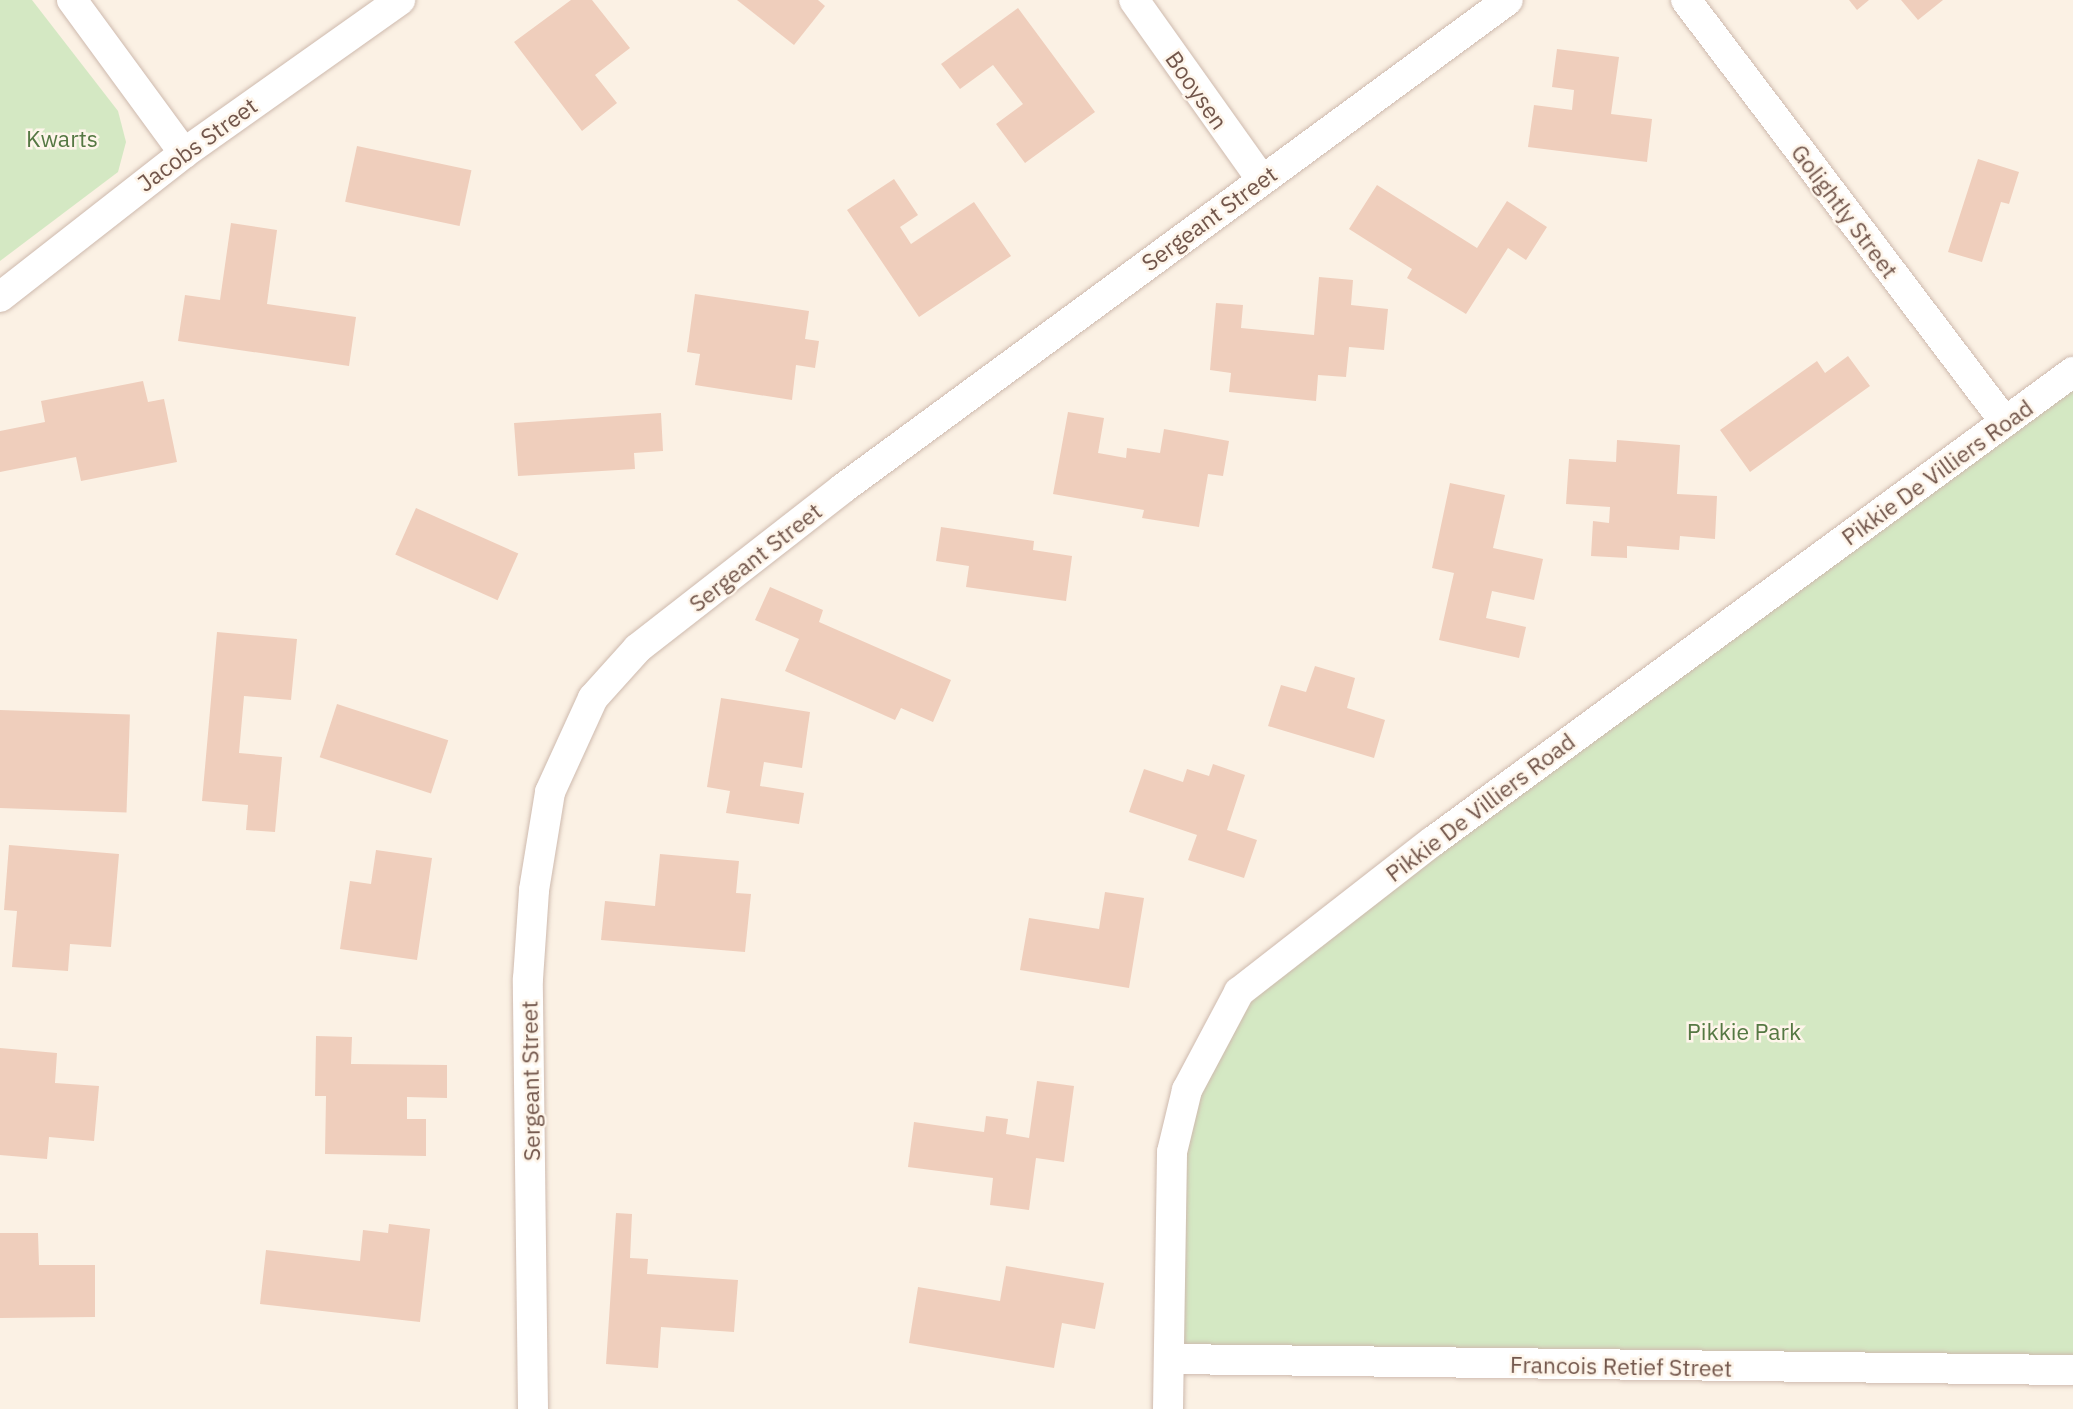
<!DOCTYPE html>
<style>
body{margin:0}
#map{position:relative;width:2073px;height:1409px;overflow:hidden;background:#fbf1e4;font-family:"IBM Plex Sans",sans-serif}
div>[style]{position:absolute}
.green>*{inset:0;background:#d4e8c3}
.building>*{inset:0;background:#efcebc;transform-origin:0 0}
.roads{filter:drop-shadow(0 0 2px #cebaae) drop-shadow(0 0 2px #cebaae)}
.street>*{height:30px;margin:-15px;padding:0 15px;transform-origin:15px;border-radius:15px;background:#fff}
span{translate:-50% -50%;white-space:nowrap;text-align:center;line-height:1.15;-webkit-text-stroke:5px #fef5ea;paint-order:stroke}
.street-label{font-size:23px;color:#72564b}
.park-label{font-size:23px;color:#557843}
</style>
<div id="map">
<div class="green">
<div style="clip-path:polygon(0 0,32px 0,118px 111px,126px 142px,118px 172px,0 261px)"></div>
<div style="clip-path:polygon(2073px 382px,2073px 1359px,1175px 1352px,1186px 1079px,1223px 1010px)"></div>
</div>
<div class="building">
<div style="clip-path:polygon(571px 0,592px 0,630px 48px,595px 75px,617px 103px,582px 131px,514px 42px)"></div>
<div style="clip-path:polygon(737px 0,818px 0,825px 6px,794px 45px)"></div>
<div style="clip-path:polygon(1849px 0,1869px 0,1857px 10px)"></div>
<div style="clip-path:polygon(1901px 0,1943px 0,1918px 20px)"></div>
<div style="clip-path:polygon(1018px 8px,1095px 112px,1025px 163px,996px 124px,1023px 104px,993px 65px,960px 89px,941px 64px)"></div>
<div style="clip-path:polygon(1557px 49px,1619px 57px,1611px 114px,1652px 119px,1647px 162px,1528px 147px,1534px 105px,1572px 110px,1574px 90px,1552px 87px)"></div>
<div style="left:357px;top:146px;width:117px;height:57px;rotate:12deg"></div>
<div style="clip-path:polygon(1978px 159px,2019px 172px,2009px 204px,2001px 202px,1982px 262px,1948px 252px)"></div>
<div style="clip-path:polygon(894px 179px,918px 215px,900px 227px,911px 244px,974px 202px,1011px 256px,919px 317px,847px 210px)"></div>
<div style="clip-path:polygon(1377px 185px,1477px 248px,1507px 201px,1547px 227px,1526px 260px,1508px 248px,1466px 314px,1407px 278px,1412px 269px,1349px 229px)"></div>
<div style="clip-path:polygon(231px 223px,277px 230px,267px 304px,356px 317px,349px 366px,178px 341px,185px 295px,220px 300px)"></div>
<div style="clip-path:polygon(1319px 277px,1353px 280px,1351px 305px,1388px 309px,1384px 350px,1349px 347px,1346px 377px,1318px 375px,1316px 401px,1229px 392px,1231px 373px,1210px 370px,1216px 303px,1243px 305px,1241px 328px,1314px 335px)"></div>
<div style="clip-path:polygon(695px 294px,809px 311px,805px 339px,819px 341px,815px 368px,796px 365px,792px 400px,695px 385px,700px 354px,687px 352px)"></div>
<div style="clip-path:polygon(1848px 356px,1870px 386px,1750px 472px,1720px 430px,1817px 361px,1825px 373px)"></div>
<div style="clip-path:polygon(143px 381px,148px 402px,164px 399px,177px 462px,81px 481px,76px 457px,0 472px,0 431px,45px 422px,41px 401px)"></div>
<div style="clip-path:polygon(1068px 412px,1104px 418px,1098px 453px,1126px 458px,1127px 448px,1160px 453px,1164px 429px,1229px 441px,1223px 476px,1208px 474px,1199px 527px,1142px 518px,1144px 510px,1053px 494px)"></div>
<div style="clip-path:polygon(661px 413px,663px 451px,634px 453px,635px 469px,518px 476px,514px 423px)"></div>
<div style="clip-path:polygon(1617px 440px,1680px 445px,1677px 494px,1717px 496px,1715px 539px,1680px 536px,1679px 550px,1627px 546px,1627px 558px,1591px 556px,1593px 521px,1609px 523px,1610px 507px,1566px 504px,1569px 459px,1616px 462px)"></div>
<div style="clip-path:polygon(1450px 483px,1505px 495px,1493px 548px,1543px 559px,1534px 600px,1492px 591px,1486px 618px,1526px 627px,1519px 658px,1439px 640px,1454px 573px,1432px 568px)"></div>
<div style="left:416px;top:508px;width:112px;height:51px;rotate:24deg"></div>
<div style="clip-path:polygon(941px 527px,1034px 541px,1033px 550px,1072px 556px,1066px 601px,966px 587px,969px 566px,936px 561px)"></div>
<div style="clip-path:polygon(770px 587px,823px 610px,819px 622px,951px 680px,933px 722px,901px 708px,895px 720px,785px 671px,799px 639px,755px 620px)"></div>
<div style="clip-path:polygon(217px 632px,297px 639px,291px 700px,244px 696px,239px 753px,282px 757px,275px 832px,246px 830px,248px 805px,202px 801px)"></div>
<div style="clip-path:polygon(1315px 666px,1355px 678px,1347px 708px,1385px 720px,1374px 758px,1268px 726px,1281px 685px,1306px 692px)"></div>
<div style="clip-path:polygon(721px 698px,810px 712px,802px 768px,764px 762px,760px 786px,804px 793px,799px 824px,726px 813px,730px 791px,707px 787px)"></div>
<div style="left:337px;top:704px;width:117px;height:56px;rotate:18deg"></div>
<div style="left:0;top:710px;width:130px;height:98px;rotate:2deg"></div>
<div style="clip-path:polygon(1213px 764px,1245px 775px,1227px 830px,1257px 840px,1244px 878px,1188px 860px,1197px 835px,1129px 812px,1144px 769px,1183px 782px,1187px 769px,1209px 776px)"></div>
<div style="clip-path:polygon(9px 845px,119px 854px,111px 947px,70px 944px,68px 971px,12px 967px,17px 911px,4px 910px)"></div>
<div style="clip-path:polygon(376px 850px,432px 858px,417px 960px,340px 949px,350px 881px,371px 884px)"></div>
<div style="clip-path:polygon(660px 854px,739px 861px,736px 893px,751px 894px,745px 952px,601px 940px,605px 901px,655px 906px)"></div>
<div style="clip-path:polygon(1105px 892px,1144px 898px,1129px 988px,1020px 970px,1029px 918px,1099px 929px)"></div>
<div style="clip-path:polygon(316px 1036px,352px 1037px,351px 1064px,447px 1065px,447px 1098px,407px 1097px,407px 1119px,426px 1119px,426px 1156px,325px 1154px,326px 1096px,315px 1096px)"></div>
<div style="clip-path:polygon(0 1048px,57px 1053px,55px 1083px,99px 1086px,94px 1141px,49px 1137px,47px 1159px,0 1155px)"></div>
<div style="clip-path:polygon(1037px 1081px,1074px 1086px,1064px 1162px,1036px 1158px,1029px 1210px,990px 1205px,993px 1178px,908px 1167px,914px 1122px,984px 1132px,986px 1116px,1008px 1119px,1006px 1134px,1029px 1138px)"></div>
<div style="clip-path:polygon(616px 1213px,632px 1214px,630px 1258px,648px 1259px,647px 1274px,738px 1280px,734px 1332px,661px 1327px,658px 1368px,606px 1364px)"></div>
<div style="clip-path:polygon(389px 1224px,430px 1229px,420px 1322px,260px 1304px,266px 1250px,360px 1261px,363px 1230px,388px 1233px)"></div>
<div style="clip-path:polygon(0 1233px,38px 1233px,39px 1265px,95px 1265px,95px 1317px,0 1318px)"></div>
<div style="clip-path:polygon(1006px 1266px,1104px 1283px,1095px 1329px,1062px 1323px,1054px 1368px,909px 1343px,918px 1287px,1000px 1301px)"></div>
</div>
<div class="roads">
<div class="street">
<div style="left:72px;top:0;width:190px;rotate:53.8deg"></div>
<div style="left:1134px;top:0;width:219px;rotate:54.6deg"></div>
<div style="left:1686px;top:0;width:529px;rotate:52.91deg"></div>
<div style="left:0;top:297px;width:234px;rotate:-38deg"></div>
<div style="left:184px;top:153px;width:265px;rotate:-35.3deg"></div>
<div style="left:1169px;top:1359px;width:904px;rotate:0.7deg"></div>
<div style="left:533px;top:1409px;width:430px;rotate:-90.7deg"></div>
<div style="left:528px;top:979px;width:89px;rotate:-86.1deg"></div>
<div style="left:534px;top:890px;width:99px;rotate:-80.7deg"></div>
<div style="left:550px;top:792px;width:103px;rotate:-65.4deg"></div>
<div style="left:593px;top:698px;width:67px;rotate:-48deg"></div>
<div style="left:638px;top:648px;width:259px;rotate:-37.9deg"></div>
<div style="left:842px;top:489px;width:826px;rotate:-36.29deg"></div>
<div style="left:1168px;top:1409px;width:257px;rotate:-89.1deg"></div>
<div style="left:1172px;top:1152px;width:64px;rotate:-76.4deg"></div>
<div style="left:1187px;top:1090px;width:111px;rotate:-62deg"></div>
<div style="left:1239px;top:992px;width:244px;rotate:-37.9deg"></div>
<div style="left:1432px;top:842px;width:795px;rotate:-36.25deg"></div>
</div>
</div>
<div class="street-label">
<span style="left:1197px;top:90px;rotate:55deg">Booysen</span>
<span style="left:197px;top:144px;rotate:-36deg">Jacobs Street</span>
<span style="left:1845px;top:211px;rotate:53deg">Golightly Street</span>
<span style="left:1209px;top:218px;rotate:-36deg">Sergeant Street</span>
<span style="left:1937px;top:472px;rotate:-36deg">Pikkie De Villiers Road</span>
<span style="left:755px;top:557px;rotate:-38deg">Sergeant Street</span>
<span style="left:1480px;top:807px;rotate:-37deg">Pikkie De Villiers Road</span>
<span style="left:530px;top:1081px;rotate:-91deg">Sergeant Street</span>
<span style="left:1621px;top:1366px;rotate:1deg">Francois Retief Street</span>
</div>
<div class="park-label">
<span style="left:62px;top:138px">Kwarts</span>
<span style="left:1744px;top:1031px">Pikkie Park</span>
</div>
</div>
